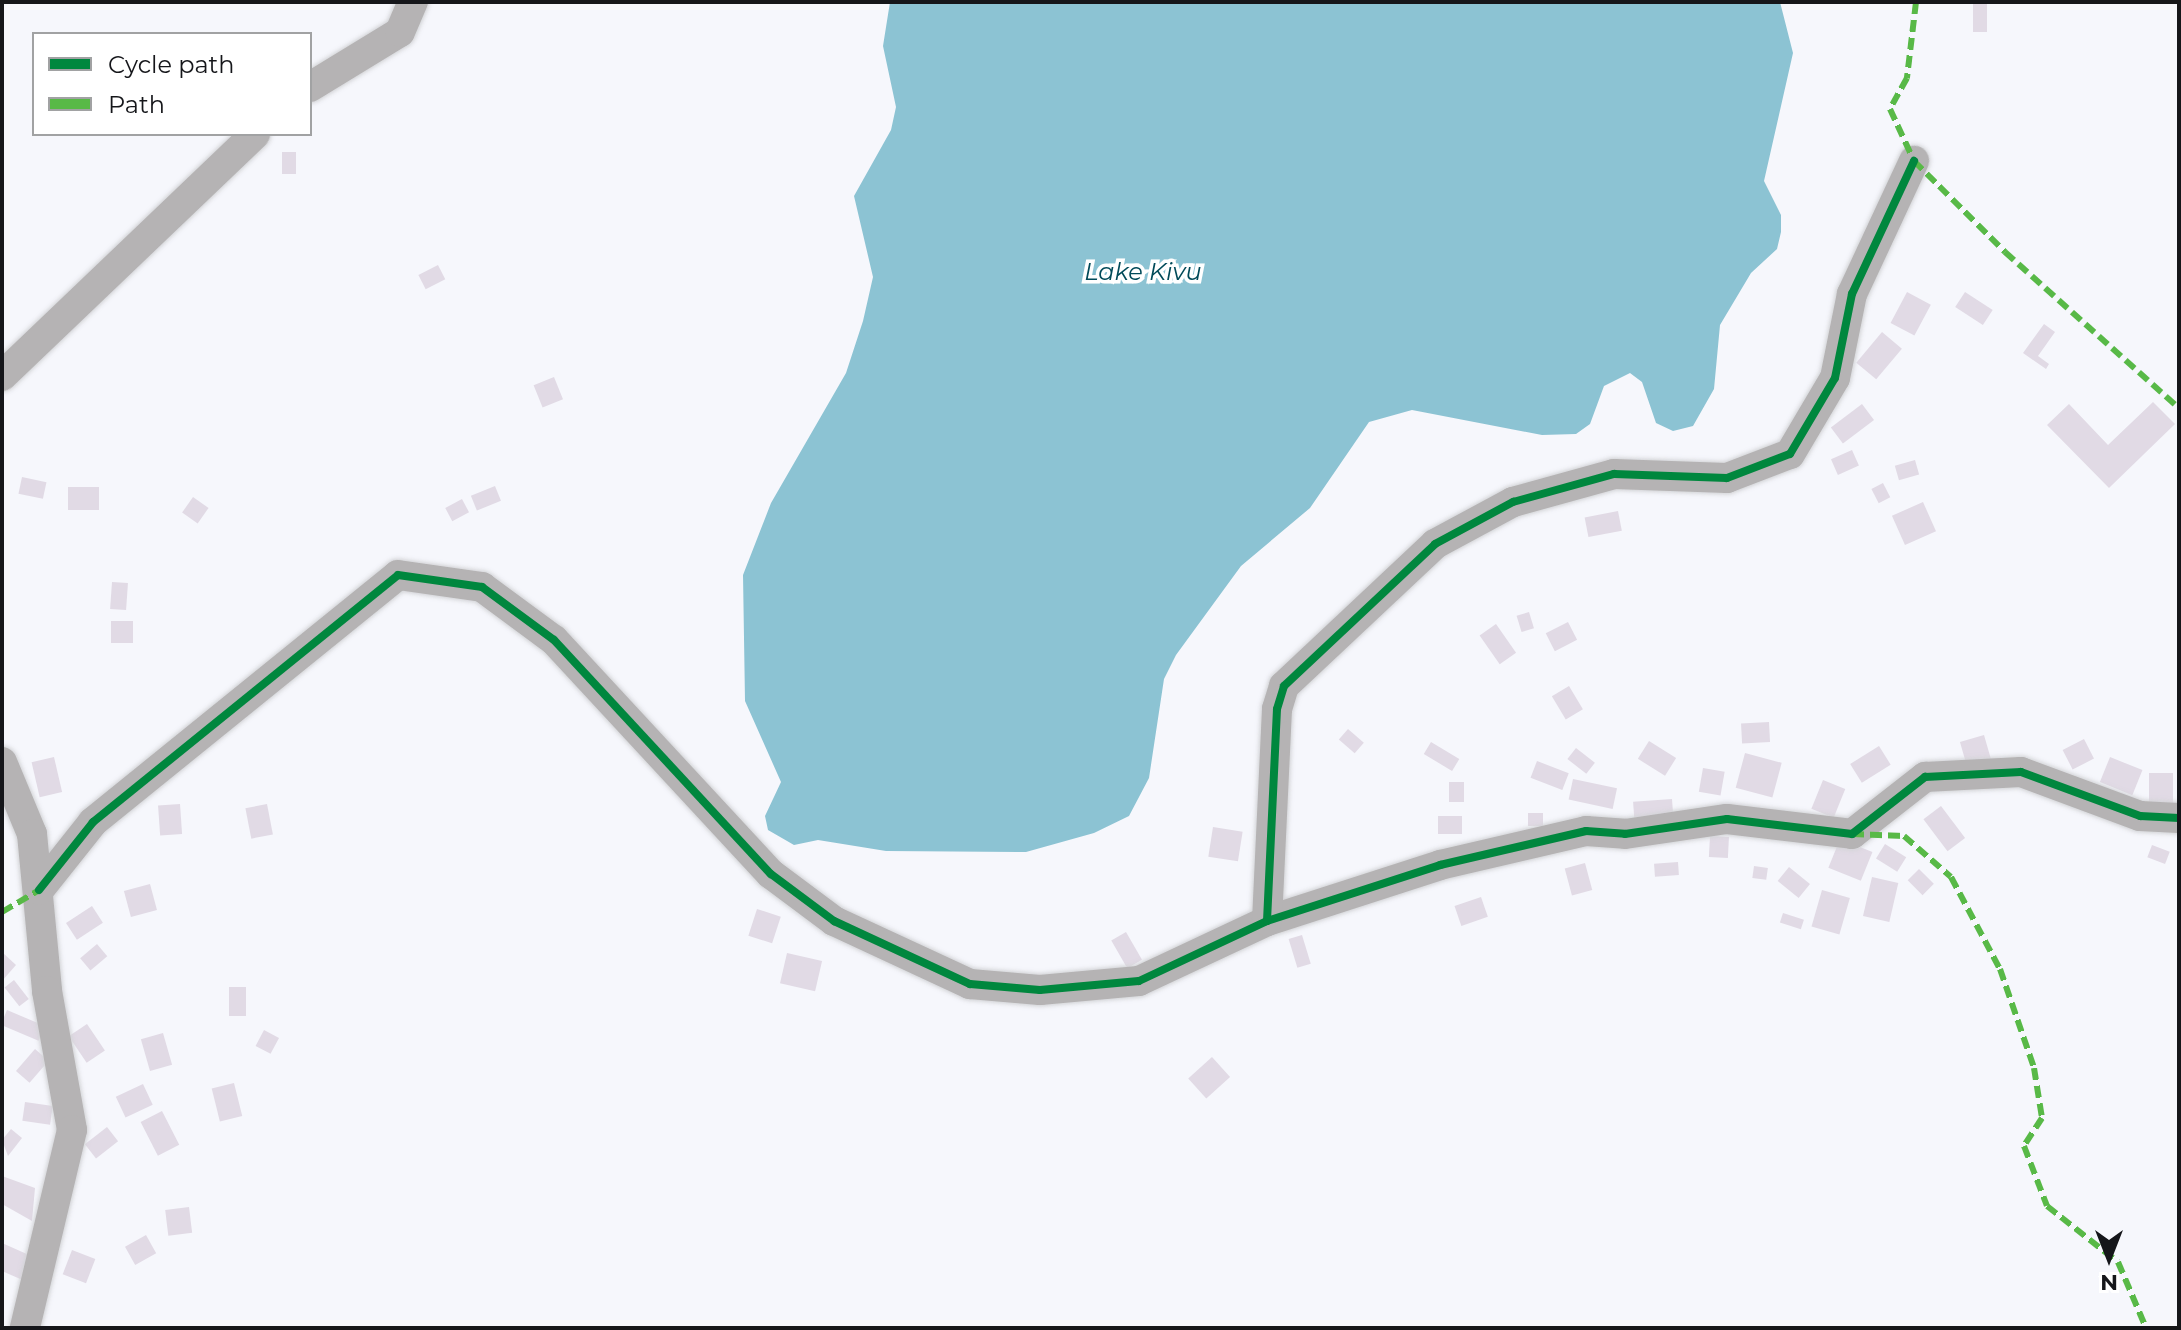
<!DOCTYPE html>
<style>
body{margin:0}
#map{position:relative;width:2181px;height:1330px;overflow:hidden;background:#f6f7fc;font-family:Montserrat,sans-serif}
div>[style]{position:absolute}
.water>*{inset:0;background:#8cc3d3}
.building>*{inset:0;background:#e1dae5;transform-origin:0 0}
.roads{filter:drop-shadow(0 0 2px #d3d4d7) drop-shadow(0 0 2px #d3d4d7)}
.street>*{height:30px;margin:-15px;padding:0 15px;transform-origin:15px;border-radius:15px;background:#b5b3b4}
.quiet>*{height:6px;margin-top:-3px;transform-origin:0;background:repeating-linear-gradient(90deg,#58b947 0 12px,transparent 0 18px)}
.cycleway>*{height:8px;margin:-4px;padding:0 4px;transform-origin:4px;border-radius:4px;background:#00873e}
span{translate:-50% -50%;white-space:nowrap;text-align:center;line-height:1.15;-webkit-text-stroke:7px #fff;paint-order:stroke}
.water-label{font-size:24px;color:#004a59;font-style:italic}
.frame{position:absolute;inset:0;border:4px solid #15161a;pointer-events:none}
.legend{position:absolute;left:32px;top:32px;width:280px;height:104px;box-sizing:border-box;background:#fff;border:2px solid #a1a2a3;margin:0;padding:10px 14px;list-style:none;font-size:24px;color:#15161a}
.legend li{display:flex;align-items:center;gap:16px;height:40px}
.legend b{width:40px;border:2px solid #a1a2a3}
.north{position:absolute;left:2069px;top:1218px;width:80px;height:80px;-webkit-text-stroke:6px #fff;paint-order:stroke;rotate:180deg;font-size:22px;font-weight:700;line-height:32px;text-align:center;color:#15161a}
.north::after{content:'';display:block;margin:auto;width:28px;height:36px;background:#15161a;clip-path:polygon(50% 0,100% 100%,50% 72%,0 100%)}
</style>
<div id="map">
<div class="water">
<div style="clip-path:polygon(890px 2px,1780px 2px,1793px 53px,1764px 181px,1781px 215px,1781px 232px,1777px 249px,1751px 273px,1720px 325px,1714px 389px,1693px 426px,1673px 431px,1656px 423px,1642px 382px,1630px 373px,1604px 386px,1590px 424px,1576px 434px,1542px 435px,1412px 410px,1369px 422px,1310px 508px,1241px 566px,1176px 655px,1164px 679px,1149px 778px,1129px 816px,1094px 833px,1026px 852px,886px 851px,818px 840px,794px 845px,768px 830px,765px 816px,781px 782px,745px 701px,743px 575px,771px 503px,846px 373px,863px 321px,873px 277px,854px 196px,891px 130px,896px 107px,883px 46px)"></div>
</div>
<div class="building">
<div style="left:1973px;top:2px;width:14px;height:30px"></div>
<div style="left:282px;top:152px;width:14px;height:22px"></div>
<div style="left:438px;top:265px;width:16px;height:22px;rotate:63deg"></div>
<div style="left:1907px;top:292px;width:27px;height:35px;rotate:28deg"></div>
<div style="left:1965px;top:292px;width:33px;height:18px;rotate:33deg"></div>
<div style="clip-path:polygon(2044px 324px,2055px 332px,2038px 356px,2049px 364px,2046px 369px,2023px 353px)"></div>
<div style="left:1882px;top:332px;width:26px;height:40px;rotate:40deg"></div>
<div style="left:554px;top:377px;width:24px;height:22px;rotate:68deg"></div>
<div style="clip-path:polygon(2153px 402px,2175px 424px,2109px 488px,2047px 425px,2069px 404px,2108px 445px)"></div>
<div style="left:1862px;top:404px;width:20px;height:39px;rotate:53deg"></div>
<div style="left:1852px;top:450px;width:17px;height:23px;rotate:66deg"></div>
<div style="left:1915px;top:460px;width:15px;height:21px;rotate:74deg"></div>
<div style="left:22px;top:477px;width:25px;height:17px;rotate:12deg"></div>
<div style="left:1883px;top:483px;width:16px;height:13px;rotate:63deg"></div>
<div style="left:495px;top:486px;width:16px;height:26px;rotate:68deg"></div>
<div style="left:68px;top:487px;width:31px;height:23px"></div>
<div style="left:193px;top:497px;width:19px;height:19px;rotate:35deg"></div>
<div style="left:462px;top:499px;width:15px;height:19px;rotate:62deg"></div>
<div style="left:1923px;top:502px;width:32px;height:34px;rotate:66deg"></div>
<div style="left:1618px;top:511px;width:20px;height:34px;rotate:79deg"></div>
<div style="left:112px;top:582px;width:16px;height:27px;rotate:4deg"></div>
<div style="left:1529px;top:612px;width:17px;height:13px;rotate:73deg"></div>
<div style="left:111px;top:621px;width:22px;height:22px"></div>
<div style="left:1568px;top:622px;width:20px;height:25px;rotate:63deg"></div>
<div style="left:1496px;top:624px;width:35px;height:20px;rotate:55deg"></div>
<div style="left:1569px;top:686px;width:27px;height:20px;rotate:59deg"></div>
<div style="left:1769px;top:722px;width:20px;height:28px;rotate:87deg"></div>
<div style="left:1348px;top:729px;width:21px;height:14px;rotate:41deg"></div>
<div style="left:1984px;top:735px;width:25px;height:25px;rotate:74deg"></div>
<div style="left:2084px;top:739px;width:22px;height:24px;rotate:63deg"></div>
<div style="left:1649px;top:741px;width:32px;height:21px;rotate:32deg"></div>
<div style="left:1431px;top:742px;width:33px;height:14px;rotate:31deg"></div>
<div style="left:1879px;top:746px;width:22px;height:34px;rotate:58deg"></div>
<div style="left:1576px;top:748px;width:24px;height:14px;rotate:38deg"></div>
<div style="left:1745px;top:753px;width:38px;height:36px;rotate:15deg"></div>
<div style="left:54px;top:757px;width:36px;height:23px;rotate:77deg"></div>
<div style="left:2110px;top:757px;width:35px;height:27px;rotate:22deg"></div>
<div style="left:1537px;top:761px;width:34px;height:18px;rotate:21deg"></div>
<div style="left:1703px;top:768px;width:22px;height:24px;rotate:10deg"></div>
<div style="left:2149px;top:773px;width:24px;height:32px"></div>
<div style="left:1573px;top:779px;width:45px;height:21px;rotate:12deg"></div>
<div style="left:1823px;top:780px;width:24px;height:31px;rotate:22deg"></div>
<div style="left:1449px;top:782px;width:15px;height:20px"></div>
<div style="left:1672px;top:799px;width:16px;height:39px;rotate:86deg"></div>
<div style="left:180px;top:804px;width:30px;height:22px;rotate:86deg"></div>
<div style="left:267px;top:804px;width:31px;height:22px;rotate:79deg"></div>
<div style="left:1941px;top:806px;width:40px;height:22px;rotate:53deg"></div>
<div style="left:1528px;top:813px;width:15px;height:13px"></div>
<div style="left:1438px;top:816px;width:24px;height:18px"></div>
<div style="left:1213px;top:827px;width:30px;height:30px;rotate:9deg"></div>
<div style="left:1710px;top:836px;width:19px;height:21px;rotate:3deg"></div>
<div style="left:1840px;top:839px;width:35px;height:31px;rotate:22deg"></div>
<div style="left:1885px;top:844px;width:25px;height:17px;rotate:32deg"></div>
<div style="left:2152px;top:845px;width:19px;height:13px;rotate:21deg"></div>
<div style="left:1678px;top:862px;width:13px;height:24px;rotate:86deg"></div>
<div style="left:1585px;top:863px;width:28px;height:21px;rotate:75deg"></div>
<div style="left:1754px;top:866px;width:14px;height:12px;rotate:8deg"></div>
<div style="left:1789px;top:867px;width:27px;height:18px;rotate:39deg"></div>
<div style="left:1919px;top:869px;width:21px;height:16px;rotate:45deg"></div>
<div style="left:1872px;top:877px;width:27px;height:40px;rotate:13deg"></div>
<div style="left:150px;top:884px;width:27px;height:27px;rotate:75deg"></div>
<div style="left:1822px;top:890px;width:29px;height:38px;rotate:16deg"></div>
<div style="left:1481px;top:897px;width:21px;height:28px;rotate:71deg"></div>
<div style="left:92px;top:906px;width:20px;height:31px;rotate:57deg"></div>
<div style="left:757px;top:909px;width:25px;height:28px;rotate:18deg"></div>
<div style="left:1783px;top:913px;width:22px;height:10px;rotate:18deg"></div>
<div style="left:1126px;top:932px;width:32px;height:17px;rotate:60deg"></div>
<div style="left:1302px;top:935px;width:30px;height:14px;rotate:73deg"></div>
<div style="left:97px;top:944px;width:16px;height:22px;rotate:50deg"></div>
<div style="clip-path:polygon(2px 952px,16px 965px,2px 981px)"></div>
<div style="left:787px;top:953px;width:36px;height:31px;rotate:13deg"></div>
<div style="left:14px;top:980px;width:24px;height:12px;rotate:52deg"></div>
<div style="left:229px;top:987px;width:17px;height:29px"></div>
<div style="left:7px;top:1010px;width:41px;height:16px;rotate:23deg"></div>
<div style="left:87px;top:1024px;width:32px;height:22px;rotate:56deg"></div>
<div style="left:264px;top:1030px;width:17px;height:18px;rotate:28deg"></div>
<div style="left:163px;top:1033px;width:33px;height:23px;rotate:74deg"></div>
<div style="left:35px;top:1049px;width:18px;height:29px;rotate:41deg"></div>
<div style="left:1212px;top:1057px;width:27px;height:32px;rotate:48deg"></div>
<div style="left:234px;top:1083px;width:34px;height:23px;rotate:76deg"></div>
<div style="left:143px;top:1084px;width:23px;height:30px;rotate:65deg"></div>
<div style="left:25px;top:1102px;width:28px;height:19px;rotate:8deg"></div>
<div style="left:162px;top:1111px;width:38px;height:24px;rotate:63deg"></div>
<div style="left:107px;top:1127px;width:18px;height:28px;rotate:52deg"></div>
<div style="clip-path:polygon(11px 1129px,22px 1138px,8px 1156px,2px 1140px)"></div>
<div style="clip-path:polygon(2px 1176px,35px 1188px,32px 1221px,2px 1204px)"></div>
<div style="left:189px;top:1207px;width:26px;height:24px;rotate:83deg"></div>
<div style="left:146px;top:1235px;width:21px;height:24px;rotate:61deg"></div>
<div style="clip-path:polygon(2px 1243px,38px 1259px,27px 1282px,2px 1271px)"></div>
<div style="left:72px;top:1250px;width:25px;height:26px;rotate:21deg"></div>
</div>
<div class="roads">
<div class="street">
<div style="left:310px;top:87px;width:105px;rotate:-31.4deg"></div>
<div style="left:400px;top:32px;width:33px;rotate:-67deg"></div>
<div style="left:2px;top:376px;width:350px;rotate:-43.7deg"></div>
<div style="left:2px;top:762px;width:78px;rotate:67.4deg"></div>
<div style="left:32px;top:834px;width:158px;rotate:84.5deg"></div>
<div style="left:47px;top:991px;width:141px;rotate:79.8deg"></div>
<div style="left:72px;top:1130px;width:204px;rotate:103.4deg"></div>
<div style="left:39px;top:890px;width:87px;rotate:-51.5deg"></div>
<div style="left:93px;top:822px;width:392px;rotate:-39deg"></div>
<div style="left:398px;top:575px;width:85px;rotate:8.1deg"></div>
<div style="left:482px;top:587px;width:89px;rotate:36.4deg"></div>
<div style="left:554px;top:640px;width:319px;rotate:47.2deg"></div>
<div style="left:771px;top:874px;width:79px;rotate:36.7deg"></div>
<div style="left:834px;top:921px;width:150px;rotate:24.9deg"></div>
<div style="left:970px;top:984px;width:70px;rotate:4.9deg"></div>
<div style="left:1040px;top:990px;width:99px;rotate:-5.2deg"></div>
<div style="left:1139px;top:981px;width:141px;rotate:-25.1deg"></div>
<div style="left:1267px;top:921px;width:182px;rotate:-17.9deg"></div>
<div style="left:1440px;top:865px;width:150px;rotate:-13.1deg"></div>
<div style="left:1586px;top:831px;width:39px;rotate:4deg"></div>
<div style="left:1625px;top:834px;width:103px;rotate:-8.4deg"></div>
<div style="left:1727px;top:819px;width:126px;rotate:6.8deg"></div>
<div style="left:1852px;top:834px;width:93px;rotate:-38deg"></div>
<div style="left:1925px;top:777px;width:96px;rotate:-3deg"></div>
<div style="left:2021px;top:772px;width:127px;rotate:20.3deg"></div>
<div style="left:2140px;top:816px;width:39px;rotate:3deg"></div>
<div style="left:1267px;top:921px;width:212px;rotate:-87.3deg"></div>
<div style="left:1277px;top:709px;width:24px;rotate:-73deg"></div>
<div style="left:1284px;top:686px;width:207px;rotate:-43.2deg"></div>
<div style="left:1435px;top:544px;width:89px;rotate:-28.3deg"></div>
<div style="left:1513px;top:502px;width:105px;rotate:-15.5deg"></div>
<div style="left:1614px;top:474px;width:113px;rotate:2deg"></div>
<div style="left:1727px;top:478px;width:67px;rotate:-20.9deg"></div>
<div style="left:1790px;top:454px;width:88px;rotate:-59.4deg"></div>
<div style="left:1835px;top:378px;width:86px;rotate:-78.6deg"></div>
<div style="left:1852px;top:294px;width:147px;rotate:-65deg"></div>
</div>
</div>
<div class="quiet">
<div style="left:1916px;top:2px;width:77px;rotate:96.8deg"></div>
<div style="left:1907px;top:78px;width:35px;rotate:119deg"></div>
<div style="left:1890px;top:109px;width:57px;rotate:65.2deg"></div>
<div style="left:1914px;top:161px;width:129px;rotate:45deg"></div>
<div style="left:2005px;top:252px;width:234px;rotate:41.9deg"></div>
<div style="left:1852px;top:834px;width:52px;rotate:2.2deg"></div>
<div style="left:1904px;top:836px;width:62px;rotate:41.1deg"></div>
<div style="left:1951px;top:877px;width:104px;rotate:62deg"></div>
<div style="left:2000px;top:969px;width:105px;rotate:71deg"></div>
<div style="left:2034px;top:1068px;width:51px;rotate:80.9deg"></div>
<div style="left:2042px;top:1118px;width:33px;rotate:123deg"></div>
<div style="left:2024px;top:1146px;width:64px;rotate:69deg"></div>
<div style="left:2047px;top:1206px;width:90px;rotate:38.3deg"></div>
<div style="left:2118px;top:1262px;width:72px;rotate:67deg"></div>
<div style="left:2px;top:912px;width:43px;rotate:-30.7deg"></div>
</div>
<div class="cycleway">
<div style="left:39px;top:890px;width:87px;rotate:-51.5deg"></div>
<div style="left:93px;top:822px;width:392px;rotate:-39deg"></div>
<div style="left:398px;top:575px;width:85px;rotate:8.1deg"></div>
<div style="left:482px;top:587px;width:89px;rotate:36.4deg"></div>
<div style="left:554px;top:640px;width:319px;rotate:47.2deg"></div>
<div style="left:771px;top:874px;width:79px;rotate:36.7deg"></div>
<div style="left:834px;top:921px;width:150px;rotate:24.9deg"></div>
<div style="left:970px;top:984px;width:70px;rotate:4.9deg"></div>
<div style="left:1040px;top:990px;width:99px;rotate:-5.2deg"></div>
<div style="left:1139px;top:981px;width:141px;rotate:-25.1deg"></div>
<div style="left:1267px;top:921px;width:182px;rotate:-17.9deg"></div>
<div style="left:1440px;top:865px;width:150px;rotate:-13.1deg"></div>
<div style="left:1586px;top:831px;width:39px;rotate:4deg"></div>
<div style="left:1625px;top:834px;width:103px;rotate:-8.4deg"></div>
<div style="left:1727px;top:819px;width:126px;rotate:6.8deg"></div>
<div style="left:1852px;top:834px;width:93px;rotate:-38deg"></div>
<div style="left:1925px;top:777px;width:96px;rotate:-3deg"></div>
<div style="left:2021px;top:772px;width:127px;rotate:20.3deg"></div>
<div style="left:2140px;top:816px;width:39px;rotate:3deg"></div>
<div style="left:1267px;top:921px;width:212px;rotate:-87.3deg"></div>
<div style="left:1277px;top:709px;width:24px;rotate:-73deg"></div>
<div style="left:1284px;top:686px;width:207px;rotate:-43.2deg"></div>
<div style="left:1435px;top:544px;width:89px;rotate:-28.3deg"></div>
<div style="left:1513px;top:502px;width:105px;rotate:-15.5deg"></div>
<div style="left:1614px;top:474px;width:113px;rotate:2deg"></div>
<div style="left:1727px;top:478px;width:67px;rotate:-20.9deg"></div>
<div style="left:1790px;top:454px;width:88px;rotate:-59.4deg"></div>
<div style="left:1835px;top:378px;width:86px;rotate:-78.6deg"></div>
<div style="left:1852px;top:294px;width:147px;rotate:-65deg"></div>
</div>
<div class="water-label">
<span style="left:1143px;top:272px">Lake Kivu</span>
</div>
<div class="frame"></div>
<ul class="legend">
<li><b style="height:10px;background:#00873e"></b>Cycle path</li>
<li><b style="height:10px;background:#58b947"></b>Path</li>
</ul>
<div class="north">N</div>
</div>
